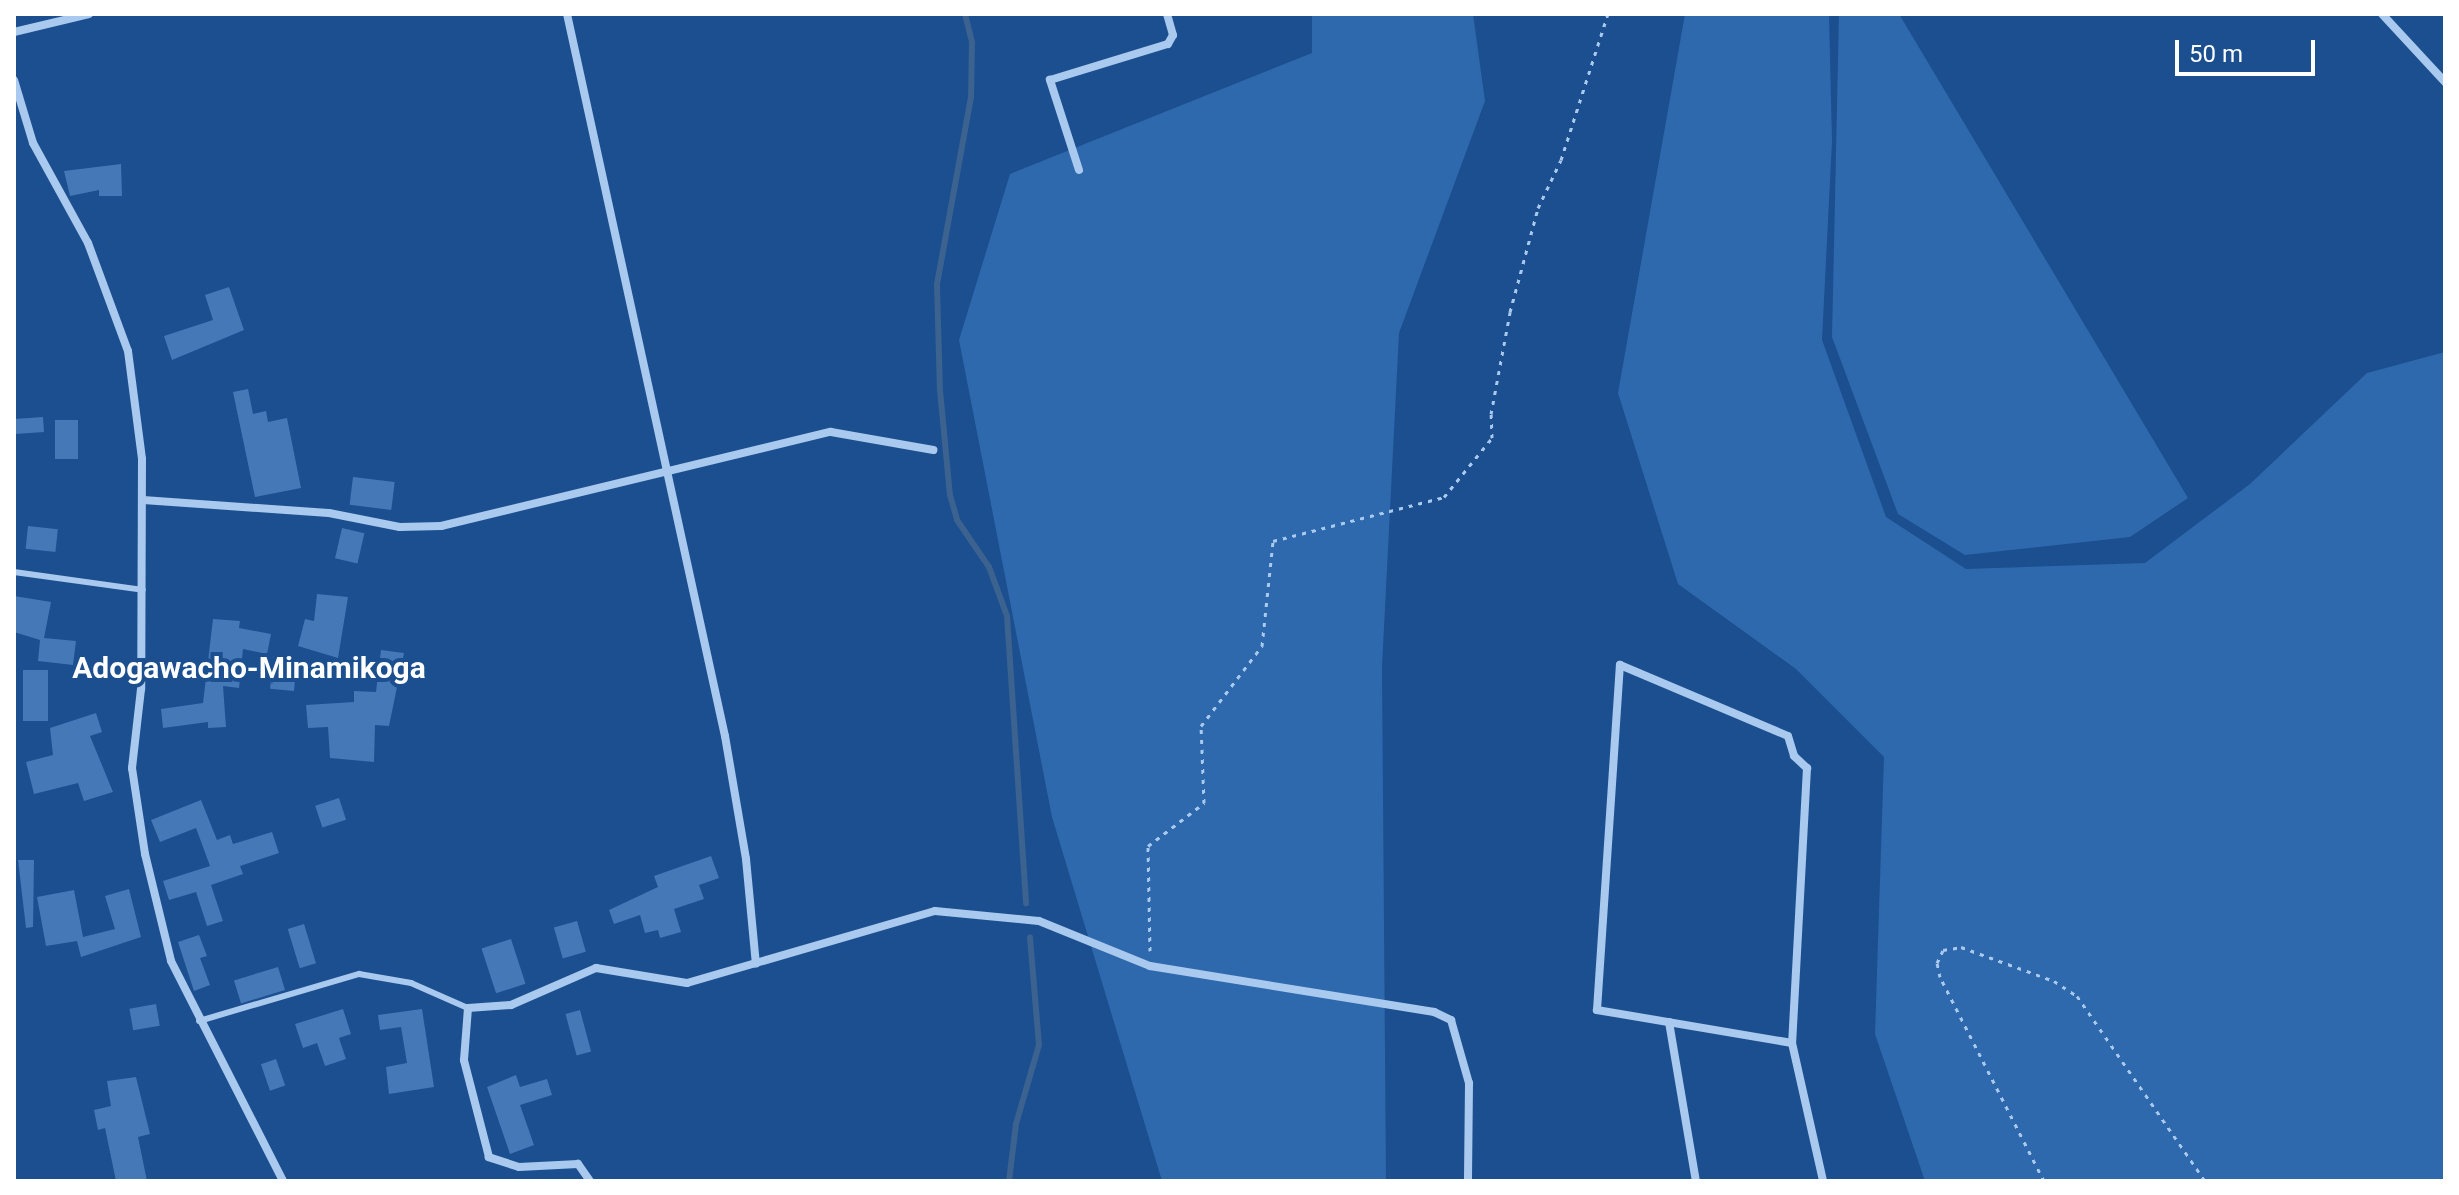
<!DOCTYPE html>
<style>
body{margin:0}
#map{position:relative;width:2459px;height:1195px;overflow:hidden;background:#1b4f8f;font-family:Roboto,sans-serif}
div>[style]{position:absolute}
.green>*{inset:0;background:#2e69ad}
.stream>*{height:6px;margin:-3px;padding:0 3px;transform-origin:3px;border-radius:3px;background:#3c6290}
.building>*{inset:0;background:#4478b7;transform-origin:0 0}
.path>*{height:3px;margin-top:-1.5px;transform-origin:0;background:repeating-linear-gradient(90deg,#a9c9ee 0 4px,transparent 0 10px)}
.lane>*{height:6px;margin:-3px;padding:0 3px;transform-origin:3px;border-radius:3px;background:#a9c9ee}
.street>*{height:8px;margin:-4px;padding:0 4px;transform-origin:4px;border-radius:4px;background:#a9c9ee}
span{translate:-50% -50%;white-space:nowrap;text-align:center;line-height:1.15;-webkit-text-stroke:8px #1b4f8f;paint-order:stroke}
.quarter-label{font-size:30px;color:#fff;font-weight:700}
.frame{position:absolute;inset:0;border:16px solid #fff;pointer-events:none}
.scale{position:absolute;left:2175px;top:40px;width:140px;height:36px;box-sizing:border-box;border:4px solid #fff;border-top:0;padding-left:10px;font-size:24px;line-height:28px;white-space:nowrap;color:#fff;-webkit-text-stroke:6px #1b4f8f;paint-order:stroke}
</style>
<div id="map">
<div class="green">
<div style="clip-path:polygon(1312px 14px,1473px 14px,1485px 101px,1399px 333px,1382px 667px,1386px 1181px,1162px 1181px,1052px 817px,959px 340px,1010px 174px,1312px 53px)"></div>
<div style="clip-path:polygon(1685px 14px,1829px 14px,1832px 141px,1822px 340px,1886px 517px,1966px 569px,2145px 563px,2250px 484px,2367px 373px,2445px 352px,2445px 1181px,1925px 1181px,1875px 1034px,1884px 757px,1796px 669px,1678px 584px,1618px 393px)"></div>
<div style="clip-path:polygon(1839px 14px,1899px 14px,2188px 498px,2130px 537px,1965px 555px,1898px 514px,1832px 337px)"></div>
</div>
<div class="stream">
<div style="left:965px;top:14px;width:29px;rotate:76deg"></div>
<div style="left:972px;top:42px;width:55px;rotate:91deg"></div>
<div style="left:971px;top:97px;width:191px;rotate:100.3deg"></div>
<div style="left:937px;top:285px;width:105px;rotate:88.4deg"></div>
<div style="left:940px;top:390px;width:105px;rotate:84.6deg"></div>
<div style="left:950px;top:495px;width:26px;rotate:74deg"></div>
<div style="left:957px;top:520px;width:57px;rotate:55.8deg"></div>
<div style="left:989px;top:567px;width:52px;rotate:69.8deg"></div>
<div style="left:1007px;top:616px;width:288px;rotate:86.2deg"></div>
<div style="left:1009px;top:1181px;width:57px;rotate:-83deg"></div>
<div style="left:1016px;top:1124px;width:82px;rotate:-73.8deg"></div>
<div style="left:1039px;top:1045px;width:108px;rotate:-94.8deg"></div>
</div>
<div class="building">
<div style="clip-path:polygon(121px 164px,122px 196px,99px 196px,99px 190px,70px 196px,64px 171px)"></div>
<div style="clip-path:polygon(229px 287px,244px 330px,172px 360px,164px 336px,213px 320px,205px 295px)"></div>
<div style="clip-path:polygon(248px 389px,253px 414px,266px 411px,268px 422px,287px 418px,301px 488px,255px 497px,233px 392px)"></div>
<div style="left:43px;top:417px;width:15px;height:29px;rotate:86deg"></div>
<div style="left:78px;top:420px;width:39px;height:23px;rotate:90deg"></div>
<div style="left:353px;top:477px;width:42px;height:28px;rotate:7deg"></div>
<div style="left:28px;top:526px;width:30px;height:23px;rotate:6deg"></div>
<div style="left:342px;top:528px;width:23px;height:31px;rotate:13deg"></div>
<div style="clip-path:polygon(317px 594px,348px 597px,338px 658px,298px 646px,305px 619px,314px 621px)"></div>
<div style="clip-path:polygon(14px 596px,51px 602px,44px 638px,76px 641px,73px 665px,38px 661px,40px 640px,14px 632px)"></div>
<div style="clip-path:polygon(213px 619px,240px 621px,239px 628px,271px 634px,267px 654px,243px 649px,239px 688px,223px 686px,226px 727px,208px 728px,208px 722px,163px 728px,161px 709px,203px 703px)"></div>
<div style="clip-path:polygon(381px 650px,404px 653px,389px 726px,375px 725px,374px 762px,330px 758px,328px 727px,308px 728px,306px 705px,354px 702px,354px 691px,376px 692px)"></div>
<div style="left:273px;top:656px;width:24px;height:33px;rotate:5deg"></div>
<div style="left:23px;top:670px;width:25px;height:51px"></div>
<div style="clip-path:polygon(96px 713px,102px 732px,90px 736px,113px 792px,84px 801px,78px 783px,34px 794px,26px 762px,53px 755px,50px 728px)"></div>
<div style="left:339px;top:798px;width:23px;height:25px;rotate:72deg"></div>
<div style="clip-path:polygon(201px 800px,217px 840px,230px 835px,233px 844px,272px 832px,279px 853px,240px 866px,243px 874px,211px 885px,223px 921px,207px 926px,196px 892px,169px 900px,163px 881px,210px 866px,196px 828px,160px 842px,151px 820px)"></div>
<div style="clip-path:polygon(711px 856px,719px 878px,699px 885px,704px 899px,674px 909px,681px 932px,660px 938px,658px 930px,645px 933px,640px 915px,614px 924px,609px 910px,658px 887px,654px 876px)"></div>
<div style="clip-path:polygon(18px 860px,34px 860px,33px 927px,26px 928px)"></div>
<div style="clip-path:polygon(129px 889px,141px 937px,81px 957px,77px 941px,46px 946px,37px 897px,74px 890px,83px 937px,115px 929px,105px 896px)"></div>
<div style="left:577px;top:921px;width:32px;height:24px;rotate:74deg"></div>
<div style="left:304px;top:924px;width:41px;height:17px;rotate:73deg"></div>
<div style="clip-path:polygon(199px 935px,207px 956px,200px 958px,210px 985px,194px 991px,178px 942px)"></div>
<div style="left:511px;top:939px;width:47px;height:31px;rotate:72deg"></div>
<div style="left:278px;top:967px;width:24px;height:46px;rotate:73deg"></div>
<div style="left:156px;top:1004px;width:22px;height:27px;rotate:80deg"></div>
<div style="clip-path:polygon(343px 1009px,351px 1034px,339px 1038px,346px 1059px,325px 1066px,317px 1043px,303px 1048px,295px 1024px)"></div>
<div style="clip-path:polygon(422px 1009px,434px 1087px,389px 1094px,386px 1067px,407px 1063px,401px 1027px,380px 1030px,378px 1015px)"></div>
<div style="left:580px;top:1010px;width:43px;height:15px;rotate:75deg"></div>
<div style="left:276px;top:1059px;width:28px;height:16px;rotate:71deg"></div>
<div style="clip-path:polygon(516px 1075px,520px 1087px,547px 1079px,552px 1095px,520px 1105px,534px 1145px,510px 1154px,487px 1087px)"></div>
<div style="clip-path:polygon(136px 1077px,150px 1134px,138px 1137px,147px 1181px,116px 1181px,105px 1128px,98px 1130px,94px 1110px,111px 1106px,107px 1081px)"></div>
</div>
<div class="path">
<div style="left:1150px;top:951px;width:105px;rotate:-91.1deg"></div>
<div style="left:1148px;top:846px;width:71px;rotate:-37.5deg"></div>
<div style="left:1204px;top:803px;width:77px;rotate:-92.2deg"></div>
<div style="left:1201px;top:726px;width:101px;rotate:-52.7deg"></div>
<div style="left:1262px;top:646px;width:106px;rotate:-84deg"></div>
<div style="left:1273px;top:541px;width:177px;rotate:-14.4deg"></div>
<div style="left:1444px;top:497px;width:76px;rotate:-50.9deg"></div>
<div style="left:1492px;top:438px;width:24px;rotate:-92deg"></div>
<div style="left:1491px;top:414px;width:104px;rotate:-79.4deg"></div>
<div style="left:1510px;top:312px;width:108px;rotate:-74.9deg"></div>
<div style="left:1538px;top:208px;width:53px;rotate:-64.4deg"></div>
<div style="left:1561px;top:160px;width:153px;rotate:-72.2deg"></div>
<div style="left:2044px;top:1181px;width:229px;rotate:-117deg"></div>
<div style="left:1940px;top:977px;width:14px;rotate:-102deg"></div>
<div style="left:1937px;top:963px;width:14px;rotate:-65deg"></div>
<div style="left:1943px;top:950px;width:18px;rotate:-9deg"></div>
<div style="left:1961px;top:947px;width:99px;rotate:20.1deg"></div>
<div style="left:2054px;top:981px;width:27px;rotate:33deg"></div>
<div style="left:2077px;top:996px;width:225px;rotate:55.3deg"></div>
</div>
<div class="lane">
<div style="left:14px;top:572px;width:130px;rotate:7.9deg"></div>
<div style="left:199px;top:1021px;width:167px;rotate:-16.4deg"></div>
<div style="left:359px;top:974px;width:53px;rotate:9.8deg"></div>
<div style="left:411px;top:983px;width:62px;rotate:23.7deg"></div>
</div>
<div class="street">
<div style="left:567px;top:14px;width:739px;rotate:77.66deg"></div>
<div style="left:725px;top:736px;width:125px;rotate:80.3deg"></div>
<div style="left:746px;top:859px;width:105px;rotate:84.6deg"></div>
<div style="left:2382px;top:14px;width:93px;rotate:47.2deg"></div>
<div style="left:14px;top:32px;width:77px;rotate:-13.5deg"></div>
<div style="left:14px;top:80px;width:66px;rotate:73.2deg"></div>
<div style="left:33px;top:143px;width:114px;rotate:61.2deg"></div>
<div style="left:88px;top:243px;width:115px;rotate:69.7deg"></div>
<div style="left:128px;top:351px;width:109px;rotate:82.6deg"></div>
<div style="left:142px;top:459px;width:230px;rotate:90.2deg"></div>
<div style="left:141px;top:689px;width:80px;rotate:96.5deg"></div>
<div style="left:132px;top:768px;width:87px;rotate:81.4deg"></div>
<div style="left:145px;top:854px;width:110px;rotate:76.3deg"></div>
<div style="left:171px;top:961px;width:247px;rotate:63deg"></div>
<div style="left:1079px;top:170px;width:95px;rotate:-107.9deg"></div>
<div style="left:1050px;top:80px;width:123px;rotate:-17deg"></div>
<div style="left:1168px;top:44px;width:10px;rotate:-61deg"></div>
<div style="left:1173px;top:35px;width:22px;rotate:-106deg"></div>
<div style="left:143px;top:500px;width:186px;rotate:4deg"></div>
<div style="left:329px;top:513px;width:72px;rotate:11.2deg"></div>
<div style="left:400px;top:527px;width:41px;rotate:-1.4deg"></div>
<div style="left:441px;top:526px;width:401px;rotate:-13.6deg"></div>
<div style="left:831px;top:432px;width:104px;rotate:10deg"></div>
<div style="left:1669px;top:1022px;width:161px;rotate:80.4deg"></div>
<div style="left:1792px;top:1043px;width:198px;rotate:-170.4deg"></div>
<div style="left:1597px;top:1010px;width:346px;rotate:-86.2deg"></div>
<div style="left:1620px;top:665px;width:182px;rotate:22.9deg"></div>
<div style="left:1788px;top:736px;width:21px;rotate:73deg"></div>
<div style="left:1794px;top:756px;width:18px;rotate:43deg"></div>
<div style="left:1807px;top:768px;width:275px;rotate:93.1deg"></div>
<div style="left:1792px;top:1043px;width:141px;rotate:77.3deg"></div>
<div style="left:590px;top:1181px;width:21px;rotate:-125deg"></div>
<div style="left:578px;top:1164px;width:59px;rotate:177.1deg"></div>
<div style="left:519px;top:1167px;width:32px;rotate:-162deg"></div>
<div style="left:489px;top:1157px;width:100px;rotate:-104.5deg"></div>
<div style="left:464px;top:1060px;width:52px;rotate:-85.6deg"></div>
<div style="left:468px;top:1008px;width:43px;rotate:-4deg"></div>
<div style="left:511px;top:1005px;width:93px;rotate:-23.5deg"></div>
<div style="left:596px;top:968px;width:92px;rotate:9.4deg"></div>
<div style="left:687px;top:983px;width:258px;rotate:-16.2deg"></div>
<div style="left:935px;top:911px;width:104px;rotate:5.5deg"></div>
<div style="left:1039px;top:921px;width:120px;rotate:22.1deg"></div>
<div style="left:1150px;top:966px;width:288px;rotate:9.2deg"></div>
<div style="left:1434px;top:1012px;width:19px;rotate:25deg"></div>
<div style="left:1451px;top:1020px;width:66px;rotate:74.1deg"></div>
<div style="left:1469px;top:1083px;width:98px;rotate:90.6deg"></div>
</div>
<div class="quarter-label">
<span style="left:249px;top:668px">Adogawacho-Minamikoga</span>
</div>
<div class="frame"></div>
<div class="scale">50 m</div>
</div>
